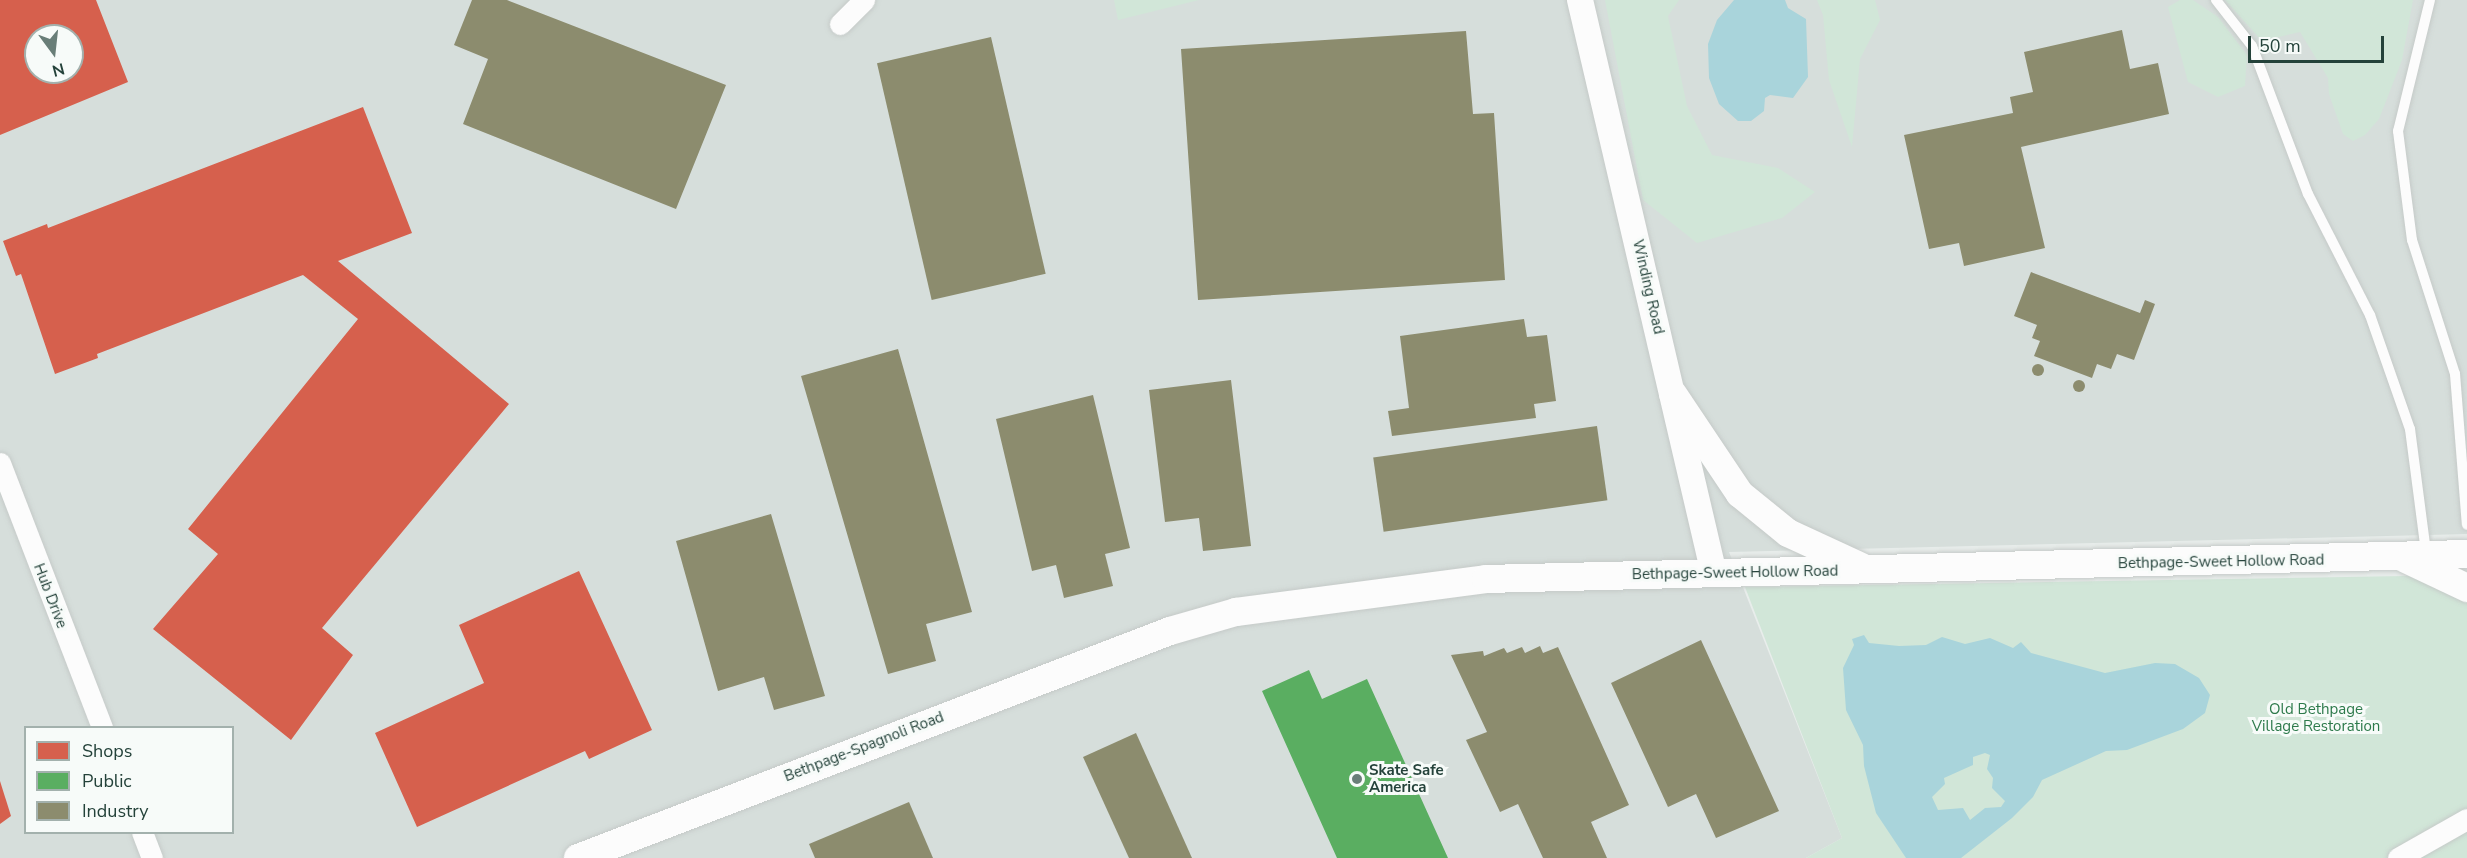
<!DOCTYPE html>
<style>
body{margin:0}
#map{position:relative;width:2467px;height:858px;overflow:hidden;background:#e8edeb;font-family:"Nunito Sans",sans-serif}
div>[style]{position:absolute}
.built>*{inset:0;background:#d6dedb}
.green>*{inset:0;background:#d1e6d8}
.water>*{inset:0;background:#a9d4db}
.shops>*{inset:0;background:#d6604d}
.public>*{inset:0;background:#5aae61}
.industry>*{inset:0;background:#8c8c6e;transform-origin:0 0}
.round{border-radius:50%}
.roads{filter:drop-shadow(0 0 2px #c5cac8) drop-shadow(0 0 2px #c5cac8)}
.service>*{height:10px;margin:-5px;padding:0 5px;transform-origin:5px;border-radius:5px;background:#fcfcfc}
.minor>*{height:21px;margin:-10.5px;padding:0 10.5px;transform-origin:10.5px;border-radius:10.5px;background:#fcfcfc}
.tertiary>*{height:26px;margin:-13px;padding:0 13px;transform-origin:13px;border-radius:13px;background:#fcfcfc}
.secondary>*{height:28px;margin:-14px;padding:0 14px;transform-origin:14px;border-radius:14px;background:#fcfcfc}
.dots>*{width:16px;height:16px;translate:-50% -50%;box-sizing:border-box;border:3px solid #f7fbf9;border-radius:50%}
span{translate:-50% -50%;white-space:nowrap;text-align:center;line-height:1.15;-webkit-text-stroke:6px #f7fbf9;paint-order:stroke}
.street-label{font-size:15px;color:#24423a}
.park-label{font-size:15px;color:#2d7a4b}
.poi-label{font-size:15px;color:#24423a;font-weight:700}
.left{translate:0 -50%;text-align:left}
.legend{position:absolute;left:24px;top:726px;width:210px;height:108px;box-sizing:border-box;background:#f7fbf9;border:2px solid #a3b1ad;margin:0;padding:8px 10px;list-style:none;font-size:18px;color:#24423a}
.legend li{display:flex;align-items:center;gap:12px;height:30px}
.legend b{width:30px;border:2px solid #a3b1ad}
.north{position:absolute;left:24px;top:24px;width:60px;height:60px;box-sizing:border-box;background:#f7fbf9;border:2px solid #a3b1ad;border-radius:50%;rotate:165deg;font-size:16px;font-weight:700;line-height:24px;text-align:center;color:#24423a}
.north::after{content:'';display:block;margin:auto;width:21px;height:27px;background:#697e78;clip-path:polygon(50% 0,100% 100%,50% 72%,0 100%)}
.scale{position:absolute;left:2248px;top:36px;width:136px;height:27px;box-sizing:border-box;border:3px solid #24423a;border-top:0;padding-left:8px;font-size:18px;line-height:21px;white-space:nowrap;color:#24423a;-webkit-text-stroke:4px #f7fbf9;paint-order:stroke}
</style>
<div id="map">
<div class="built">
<div style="clip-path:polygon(evenodd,0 0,2467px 0,2467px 534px,1729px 552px,1842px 838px,1806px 858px,0 858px,0 0,36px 36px,72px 36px,72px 72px,36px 72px,36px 36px,0 0,26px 728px,232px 728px,232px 832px,26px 832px,26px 728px)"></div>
</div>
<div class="green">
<div style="clip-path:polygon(1114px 0,1199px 0,1118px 20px)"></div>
<div style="clip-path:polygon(1605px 0,1679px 0,1668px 16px,1687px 106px,1712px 155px,1778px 168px,1815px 192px,1782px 218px,1697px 243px,1643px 200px)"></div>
<div style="clip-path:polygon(1817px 0,1875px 0,1880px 20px,1860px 59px,1852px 147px,1829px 80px,1823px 15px)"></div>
<div style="clip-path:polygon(2180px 0,2193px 0,2218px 17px,2247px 55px,2245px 86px,2218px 97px,2188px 82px,2168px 7px)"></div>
<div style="clip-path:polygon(2225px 0,2413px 0,2402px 60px,2379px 119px,2365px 135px,2353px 141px,2343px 134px,2329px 94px,2328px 78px,2300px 32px,2262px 41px)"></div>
<div style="clip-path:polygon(2467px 575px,2467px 858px,1806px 858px,1842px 838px,1745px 587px)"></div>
</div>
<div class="water">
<div style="clip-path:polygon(1734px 0,1785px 0,1788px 8px,1806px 19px,1808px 77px,1793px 98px,1770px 95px,1765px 98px,1764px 111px,1751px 121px,1738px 121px,1719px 104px,1709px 78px,1708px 44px,1717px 20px)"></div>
<div style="clip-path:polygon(evenodd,1864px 635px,1869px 643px,1899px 646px,1926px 645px,1942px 637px,1965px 644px,1990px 638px,2013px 648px,2021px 642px,2031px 653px,2105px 673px,2155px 663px,2175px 664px,2199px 678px,2210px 695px,2205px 713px,2183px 729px,2127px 750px,2106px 751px,2042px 780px,2033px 797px,2012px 818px,1961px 858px,1906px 858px,1876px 813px,1864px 766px,1863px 745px,1846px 710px,1843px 668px,1854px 645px,1852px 639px,1864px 635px,1985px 753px,1990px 755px,1987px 769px,1993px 778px,1992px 788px,2005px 801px,2001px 807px,1985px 808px,1970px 820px,1963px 808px,1938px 810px,1932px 797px,1945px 784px,1944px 778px,1973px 765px,1973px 757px,1985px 753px)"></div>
</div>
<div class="shops">
<div style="clip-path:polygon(evenodd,0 0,96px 0,128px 82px,0 135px,0 0,36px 36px,72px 36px,72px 72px,36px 72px,36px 36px)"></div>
<div style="clip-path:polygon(363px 107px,412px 233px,338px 261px,509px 404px,322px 628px,353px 655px,291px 740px,153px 629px,218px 554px,188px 529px,358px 319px,303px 275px,97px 354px,98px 358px,55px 374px,21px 274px,16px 276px,3px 241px,47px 224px,48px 228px)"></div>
<div style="clip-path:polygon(579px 571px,652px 730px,589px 759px,585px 751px,417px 827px,375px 733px,484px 683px,459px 625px)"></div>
<div style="clip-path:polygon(0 781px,11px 816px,0 824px)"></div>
</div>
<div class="public">
<div style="clip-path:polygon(1309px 670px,1322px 699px,1367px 679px,1448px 858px,1337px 858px,1262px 691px)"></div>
</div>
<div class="industry">
<div style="clip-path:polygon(472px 0,507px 0,726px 85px,676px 209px,463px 124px,488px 59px,454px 45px)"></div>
<div style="clip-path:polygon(2122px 30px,2130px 69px,2158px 63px,2169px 114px,2021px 147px,2045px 248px,1964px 266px,1959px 243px,1929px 249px,1904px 135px,2013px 113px,2010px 97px,2033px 92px,2024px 52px)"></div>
<div style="clip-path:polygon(1466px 31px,1473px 114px,1494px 113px,1505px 280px,1198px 300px,1181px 49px)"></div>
<div style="left:991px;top:37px;width:243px;height:117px;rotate:77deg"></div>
<div style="clip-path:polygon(2031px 272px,2140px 313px,2145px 300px,2155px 304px,2134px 360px,2117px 354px,2111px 369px,2097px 364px,2092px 378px,2034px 356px,2040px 341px,2032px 338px,2037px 325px,2014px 316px)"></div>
<div style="clip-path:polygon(1524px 319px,1527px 337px,1547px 335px,1556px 401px,1534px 404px,1536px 418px,1392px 436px,1388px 411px,1409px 408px,1400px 336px)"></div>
<div style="clip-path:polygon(898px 349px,972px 612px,926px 624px,936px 661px,888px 674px,801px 376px)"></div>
<div class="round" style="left:2032px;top:364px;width:12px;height:12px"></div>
<div style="clip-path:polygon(1231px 380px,1251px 546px,1203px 551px,1199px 518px,1165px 522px,1149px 390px)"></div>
<div class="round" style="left:2073px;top:380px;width:12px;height:12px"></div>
<div style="clip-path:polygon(1093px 395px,1130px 548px,1105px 554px,1113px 586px,1064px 598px,1056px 565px,1032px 571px,996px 419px)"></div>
<div style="left:1597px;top:426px;width:75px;height:226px;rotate:82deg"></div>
<div style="clip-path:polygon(771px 514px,825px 696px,774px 710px,764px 677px,718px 691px,676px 541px)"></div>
<div style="clip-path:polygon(1701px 640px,1779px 811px,1716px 838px,1696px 794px,1668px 807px,1611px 683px)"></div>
<div style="clip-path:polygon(1540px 646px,1543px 653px,1558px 647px,1629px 805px,1591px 822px,1607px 858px,1543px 858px,1518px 804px,1500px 812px,1466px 740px,1487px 732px,1451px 655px,1483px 651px,1484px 656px,1504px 648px,1507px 653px,1522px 647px,1525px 653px)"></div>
<div style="clip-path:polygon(1136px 733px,1192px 858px,1129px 858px,1083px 757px)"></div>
<div style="clip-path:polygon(909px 802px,933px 858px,815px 858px,809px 844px)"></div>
</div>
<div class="roads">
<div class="service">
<div style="left:2216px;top:0;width:58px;rotate:52deg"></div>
<div style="left:2252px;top:46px;width:158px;rotate:69.3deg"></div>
<div style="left:2308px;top:194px;width:136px;rotate:62.9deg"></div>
<div style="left:2370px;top:315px;width:121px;rotate:70.7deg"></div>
<div style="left:2410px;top:429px;width:125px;rotate:82.6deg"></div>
<div style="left:2430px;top:0;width:135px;rotate:103.7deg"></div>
<div style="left:2398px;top:131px;width:110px;rotate:82.7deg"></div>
<div style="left:2412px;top:240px;width:141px;rotate:72.2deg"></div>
<div style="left:2455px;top:374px;width:151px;rotate:85.5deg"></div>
</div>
<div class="minor">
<div style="left:840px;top:24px;width:34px;rotate:-45deg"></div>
<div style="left:0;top:463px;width:284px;rotate:68.9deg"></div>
<div style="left:142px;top:832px;width:28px;rotate:69deg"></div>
<div style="left:2398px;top:858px;width:79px;rotate:-29.5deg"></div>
</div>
<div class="tertiary">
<div style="left:1580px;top:0;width:589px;rotate:76.86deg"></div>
</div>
<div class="secondary">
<div style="left:1673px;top:394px;width:120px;rotate:56.2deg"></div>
<div style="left:1740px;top:494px;width:62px;rotate:39.1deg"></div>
<div style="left:1788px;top:533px;width:81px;rotate:24.7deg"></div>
<div style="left:2406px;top:559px;width:68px;rotate:25.4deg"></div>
<div style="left:578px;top:858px;width:634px;rotate:-20.98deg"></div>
<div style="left:1170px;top:631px;width:69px;rotate:-16.1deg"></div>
<div style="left:1236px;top:612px;width:252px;rotate:-7.5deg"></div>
<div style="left:1486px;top:579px;width:981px;rotate:-1.46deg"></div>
</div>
</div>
<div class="dots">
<div style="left:1357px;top:779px;background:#697e78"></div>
</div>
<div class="street-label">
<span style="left:1648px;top:287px;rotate:77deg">Winding Road</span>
<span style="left:2221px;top:562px;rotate:-1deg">Bethpage-Sweet Hollow Road</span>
<span style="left:1735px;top:573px;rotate:-1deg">Bethpage-Sweet Hollow Road</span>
<span style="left:50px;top:596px;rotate:69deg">Hub Drive</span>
<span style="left:864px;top:747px;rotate:-21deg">Bethpage-Spagnoli Road</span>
</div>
<div class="park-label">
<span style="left:2316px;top:718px">Old Bethpage<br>Village Restoration</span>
</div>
<div class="poi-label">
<span class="left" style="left:1369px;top:779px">Skate Safe<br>America</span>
</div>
<ul class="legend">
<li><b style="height:16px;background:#d6604d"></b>Shops</li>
<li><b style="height:16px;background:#5aae61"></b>Public</li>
<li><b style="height:16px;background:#8c8c6e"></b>Industry</li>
</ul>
<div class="north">N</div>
<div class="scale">50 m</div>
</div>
